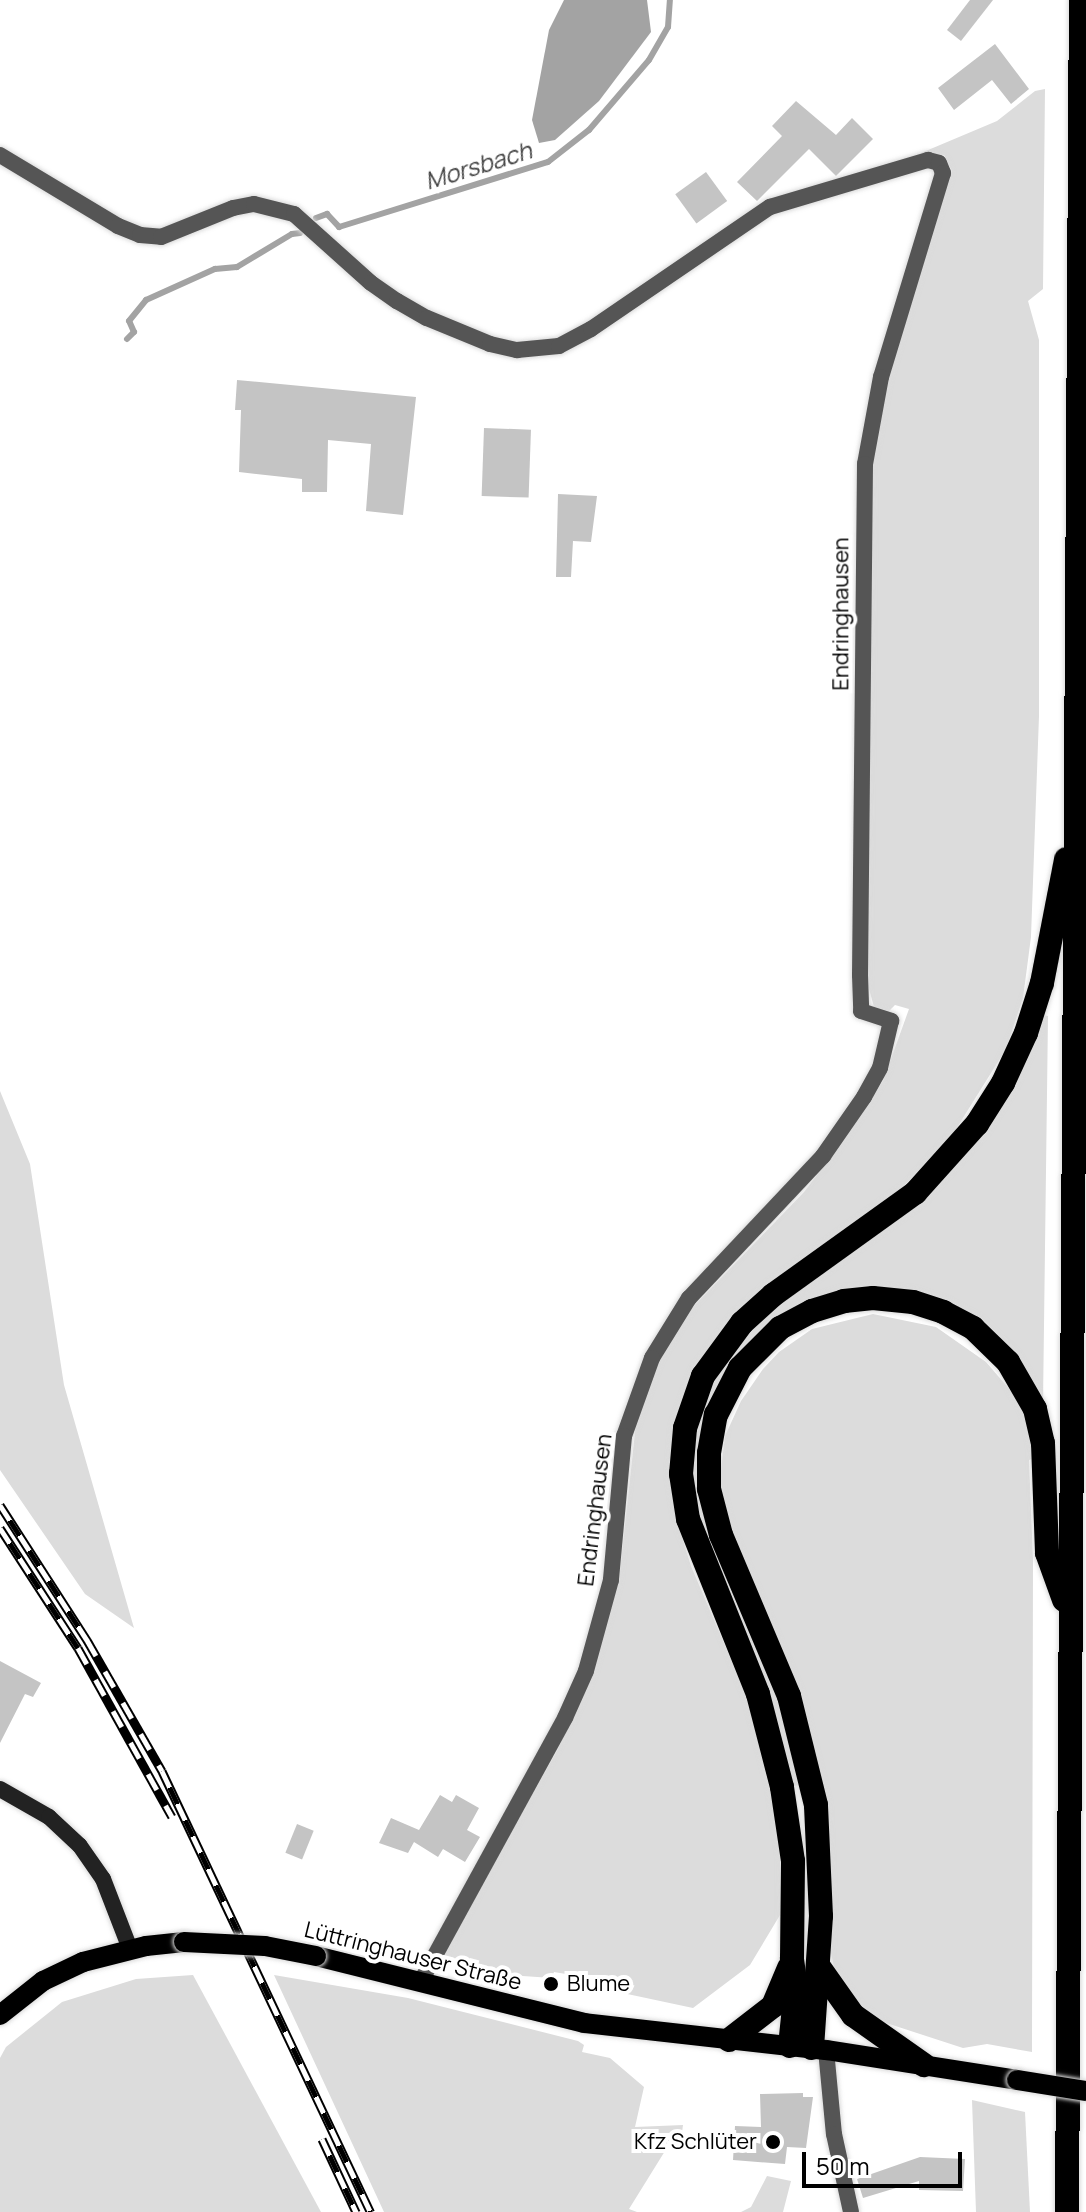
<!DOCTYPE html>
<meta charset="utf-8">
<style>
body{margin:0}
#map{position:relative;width:1086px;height:2212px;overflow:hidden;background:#fff;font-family:Manrope,sans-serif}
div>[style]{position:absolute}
.green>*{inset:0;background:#dcdcdc}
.water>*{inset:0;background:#a3a3a3}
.stream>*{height:6px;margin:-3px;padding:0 3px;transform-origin:3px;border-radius:3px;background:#a3a3a3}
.building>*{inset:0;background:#c4c4c4;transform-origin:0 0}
.roads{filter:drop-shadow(0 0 2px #dbdbdb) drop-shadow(0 0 2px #dbdbdb)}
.street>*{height:16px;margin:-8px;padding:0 8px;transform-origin:8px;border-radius:8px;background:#555}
.secondary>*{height:16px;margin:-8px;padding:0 8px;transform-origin:8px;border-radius:8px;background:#222}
.primary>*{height:20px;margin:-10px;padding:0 10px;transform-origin:10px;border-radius:10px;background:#000}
.highway>*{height:24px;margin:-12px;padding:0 12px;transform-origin:12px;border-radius:12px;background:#000}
.rail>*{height:9px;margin-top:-4.5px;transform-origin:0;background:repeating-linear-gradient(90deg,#fff 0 18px,#000 0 36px);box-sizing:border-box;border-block:2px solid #000}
.bridges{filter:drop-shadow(0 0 2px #dbdbdb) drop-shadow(0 0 2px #dbdbdb)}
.primary-bridge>*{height:20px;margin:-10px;padding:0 10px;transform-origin:10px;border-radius:10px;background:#000}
.dots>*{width:22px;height:22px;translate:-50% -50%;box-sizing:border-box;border:4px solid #fff;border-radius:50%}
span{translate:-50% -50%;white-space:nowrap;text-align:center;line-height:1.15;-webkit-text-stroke:8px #fff;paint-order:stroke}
.street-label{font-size:22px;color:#000}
.poi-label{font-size:22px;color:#000}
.left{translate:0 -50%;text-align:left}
.right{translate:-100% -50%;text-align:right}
.water-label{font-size:24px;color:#444;font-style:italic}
.scale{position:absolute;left:802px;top:2152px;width:160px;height:36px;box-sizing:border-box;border:4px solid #000;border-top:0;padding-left:10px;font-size:24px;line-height:28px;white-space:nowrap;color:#000;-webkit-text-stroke:6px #fff;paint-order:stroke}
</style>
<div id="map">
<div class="green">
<div style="clip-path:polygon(1045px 89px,1043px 289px,1028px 301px,1039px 340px,1039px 716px,1031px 937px,1023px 998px,1006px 1049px,953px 1134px,903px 1187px,779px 1276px,731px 1318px,694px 1369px,673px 1429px,669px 1467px,676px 1518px,691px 1566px,747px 1697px,773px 1802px,780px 1851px,780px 1915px,750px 1965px,693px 2008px,571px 1982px,572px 1975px,554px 1972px,552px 1978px,508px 1975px,444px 1961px,447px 1945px,557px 1751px,592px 1673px,619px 1581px,636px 1423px,658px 1363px,690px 1310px,804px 1192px,840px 1145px,883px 1081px,909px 1009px,895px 1005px,889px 1011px,874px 1007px,864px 971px,873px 435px,916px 272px,952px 171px,944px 155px,921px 153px,997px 121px,1035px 91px)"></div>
<div style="clip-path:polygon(1043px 1015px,1048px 1016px,1043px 1403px,956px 1308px,792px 1310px,702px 1432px,802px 1784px,791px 1787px,706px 1543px,691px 1479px,693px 1440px,706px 1392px,737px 1343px,796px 1290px,897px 1219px)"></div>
<div style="clip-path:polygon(0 1091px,30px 1164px,64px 1385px,134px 1628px,85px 1594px,0 1470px)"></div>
<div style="clip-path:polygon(873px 1314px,936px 1327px,986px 1362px,1017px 1398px,1027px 1418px,1036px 1458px,1029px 1460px,1033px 1559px,1032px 2052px,987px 2044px,963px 2048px,877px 2020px,864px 2012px,835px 1972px,831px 1953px,828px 1857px,719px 1486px,725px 1436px,741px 1401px,763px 1369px,779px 1352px,812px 1329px)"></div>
<div style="clip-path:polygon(193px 1975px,321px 2212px,0 2212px,0 2058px,6px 2047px,62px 2002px,136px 1979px)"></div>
<div style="clip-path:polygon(274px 1975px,408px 1998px,578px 2041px,584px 2045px,582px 2052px,610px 2058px,644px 2087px,635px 2127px,683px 2125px,681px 2140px,665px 2151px,629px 2209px,637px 2212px,384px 2212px)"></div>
<div style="clip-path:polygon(972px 2100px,1025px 2112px,1030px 2212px,976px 2212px)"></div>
<div style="clip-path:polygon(767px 2176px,791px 2181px,783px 2212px,741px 2212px,751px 2207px)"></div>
</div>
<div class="water">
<div style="clip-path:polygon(564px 0,647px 0,651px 32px,599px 101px,555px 140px,539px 143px,532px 120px,549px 30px)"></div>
</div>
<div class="stream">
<div style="left:316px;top:218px;width:12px;rotate:-20deg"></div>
<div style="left:327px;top:214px;width:18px;rotate:47deg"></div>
<div style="left:339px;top:227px;width:219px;rotate:-17.3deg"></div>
<div style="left:548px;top:162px;width:52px;rotate:-38deg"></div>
<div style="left:589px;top:130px;width:92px;rotate:-49.4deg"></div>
<div style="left:649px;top:60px;width:38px;rotate:-60deg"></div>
<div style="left:668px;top:27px;width:27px;rotate:-86deg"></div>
<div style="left:127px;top:339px;width:10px;rotate:-45deg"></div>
<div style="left:134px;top:332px;width:12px;rotate:-114deg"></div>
<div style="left:129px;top:321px;width:27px;rotate:-51deg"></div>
<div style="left:146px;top:300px;width:76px;rotate:-24.2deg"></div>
<div style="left:215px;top:269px;width:22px;rotate:-5deg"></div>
<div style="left:237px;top:267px;width:64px;rotate:-31deg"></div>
<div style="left:292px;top:234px;width:8px;rotate:-7deg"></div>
</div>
<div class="building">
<div style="clip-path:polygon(970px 0,993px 0,961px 41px,947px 30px)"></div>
<div style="clip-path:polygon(995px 44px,1029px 89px,1011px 104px,992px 80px,954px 110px,938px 88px)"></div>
<div style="clip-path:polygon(796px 101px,836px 135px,852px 118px,873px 139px,836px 176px,809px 149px,757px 201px,737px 182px,782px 136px,772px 126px)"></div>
<div style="left:706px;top:172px;width:36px;height:38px;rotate:54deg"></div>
<div style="clip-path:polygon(237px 380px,416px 397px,403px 515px,366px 511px,371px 444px,328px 440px,327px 492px,302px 492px,302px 479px,239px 472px,241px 410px,235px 410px)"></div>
<div style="left:484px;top:428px;width:47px;height:68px;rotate:2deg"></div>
<div style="clip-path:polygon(558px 494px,597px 496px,591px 542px,573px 541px,571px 577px,556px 577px)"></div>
<div style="clip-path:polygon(0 1661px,41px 1683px,33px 1697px,25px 1694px,0 1743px)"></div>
<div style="clip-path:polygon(440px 1795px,452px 1802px,456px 1795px,479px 1808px,467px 1830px,480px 1837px,465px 1862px,443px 1849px,438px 1857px,414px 1842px,408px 1853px,379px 1843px,391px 1818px,419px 1830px)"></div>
<div style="left:297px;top:1824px;width:18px;height:31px;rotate:22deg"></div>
<div style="clip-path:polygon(803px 2093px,803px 2097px,813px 2097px,806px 2148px,787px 2147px,785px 2164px,733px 2160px,735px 2126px,761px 2127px,760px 2094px)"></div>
<div style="clip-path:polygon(920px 2157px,965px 2159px,963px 2191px,919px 2190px,919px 2181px,863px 2198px,857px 2179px)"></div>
</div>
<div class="roads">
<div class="street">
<div style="left:0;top:155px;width:138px;rotate:31deg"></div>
<div style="left:118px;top:226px;width:24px;rotate:22deg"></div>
<div style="left:140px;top:235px;width:21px;rotate:5deg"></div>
<div style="left:161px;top:237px;width:78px;rotate:-21.9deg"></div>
<div style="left:233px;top:208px;width:21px;rotate:-11deg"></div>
<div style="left:254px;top:204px;width:41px;rotate:14deg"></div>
<div style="left:294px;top:214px;width:103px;rotate:41.9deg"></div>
<div style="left:371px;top:283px;width:32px;rotate:35deg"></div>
<div style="left:397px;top:301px;width:34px;rotate:30deg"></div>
<div style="left:427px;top:318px;width:68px;rotate:22.4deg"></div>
<div style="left:490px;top:344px;width:28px;rotate:13deg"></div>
<div style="left:517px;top:350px;width:42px;rotate:-5.4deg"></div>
<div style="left:559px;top:346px;width:36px;rotate:-28deg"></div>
<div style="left:591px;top:329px;width:217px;rotate:-34.3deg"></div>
<div style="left:770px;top:207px;width:165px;rotate:-16.6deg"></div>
<div style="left:928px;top:160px;width:11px;rotate:15deg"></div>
<div style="left:939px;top:163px;width:11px;rotate:68deg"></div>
<div style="left:943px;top:173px;width:213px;rotate:106.9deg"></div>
<div style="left:881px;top:377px;width:88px;rotate:100.4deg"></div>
<div style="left:865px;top:464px;width:511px;rotate:90.56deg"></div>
<div style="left:860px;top:975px;width:36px;rotate:88deg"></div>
<div style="left:861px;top:1011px;width:32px;rotate:18deg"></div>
<div style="left:891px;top:1021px;width:48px;rotate:103.2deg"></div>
<div style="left:880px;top:1068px;width:33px;rotate:119deg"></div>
<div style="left:864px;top:1097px;width:72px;rotate:124.8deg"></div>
<div style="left:823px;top:1156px;width:195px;rotate:133.3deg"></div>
<div style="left:689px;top:1298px;width:70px;rotate:121.7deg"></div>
<div style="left:652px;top:1358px;width:83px;rotate:109.7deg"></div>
<div style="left:624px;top:1436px;width:145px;rotate:95.2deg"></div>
<div style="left:611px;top:1580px;width:94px;rotate:105.4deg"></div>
<div style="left:586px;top:1671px;width:51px;rotate:114.1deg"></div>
<div style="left:565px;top:1718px;width:302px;rotate:118.7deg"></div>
<div style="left:826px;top:2050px;width:84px;rotate:84.6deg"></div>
<div style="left:834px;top:2134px;width:80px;rotate:77.7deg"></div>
</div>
<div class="secondary">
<div style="left:0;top:1789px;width:56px;rotate:29.7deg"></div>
<div style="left:49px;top:1817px;width:42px;rotate:43.1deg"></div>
<div style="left:80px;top:1846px;width:40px;rotate:55.1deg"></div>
<div style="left:103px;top:1879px;width:75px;rotate:68.9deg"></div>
</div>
<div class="primary">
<div style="left:316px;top:1956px;width:276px;rotate:14deg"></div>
<div style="left:584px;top:2023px;width:244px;rotate:6.4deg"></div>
<div style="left:826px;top:2050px;width:193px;rotate:8.9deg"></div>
<div style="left:0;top:2015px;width:55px;rotate:-38.3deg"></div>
<div style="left:43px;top:1981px;width:44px;rotate:-25.4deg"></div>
<div style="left:83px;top:1962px;width:65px;rotate:-14.3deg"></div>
<div style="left:146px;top:1946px;width:38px;rotate:-6deg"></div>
</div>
<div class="highway">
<div style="left:819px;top:1967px;width:59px;rotate:54.7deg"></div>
<div style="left:853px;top:2015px;width:87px;rotate:35.2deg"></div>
<div style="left:729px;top:2040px;width:56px;rotate:-37.7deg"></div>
<div style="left:773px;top:2006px;width:41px;rotate:-67.2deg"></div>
<div style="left:790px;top:2046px;width:58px;rotate:-84.1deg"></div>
<div style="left:796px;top:1988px;width:30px;rotate:-98deg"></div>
<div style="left:792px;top:1958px;width:97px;rotate:-89.4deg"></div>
<div style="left:793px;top:1861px;width:75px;rotate:-98.5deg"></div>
<div style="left:782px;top:1787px;width:96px;rotate:-104.5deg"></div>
<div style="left:758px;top:1694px;width:188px;rotate:-111.8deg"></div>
<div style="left:688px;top:1519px;width:46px;rotate:-98.8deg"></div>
<div style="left:681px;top:1474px;width:46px;rotate:-85deg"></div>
<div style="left:685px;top:1428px;width:55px;rotate:-70.9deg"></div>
<div style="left:703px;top:1376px;width:66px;rotate:-53.7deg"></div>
<div style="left:742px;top:1323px;width:42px;rotate:-42.1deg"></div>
<div style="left:773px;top:1295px;width:175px;rotate:-35.7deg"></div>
<div style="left:915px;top:1193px;width:93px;rotate:-48.1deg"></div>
<div style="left:977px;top:1124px;width:49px;rotate:-57.6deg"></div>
<div style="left:1003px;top:1083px;width:55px;rotate:-65.3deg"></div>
<div style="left:1026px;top:1033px;width:52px;rotate:-72.3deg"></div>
<div style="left:1042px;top:983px;width:126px;rotate:-79deg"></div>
<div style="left:812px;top:2048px;width:132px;rotate:-86.1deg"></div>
<div style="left:821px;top:1916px;width:111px;rotate:-92.6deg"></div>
<div style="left:816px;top:1805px;width:112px;rotate:-103.9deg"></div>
<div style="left:789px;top:1696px;width:175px;rotate:-112.9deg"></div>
<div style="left:721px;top:1535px;width:48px;rotate:-104.6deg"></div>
<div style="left:709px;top:1489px;width:36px;rotate:-90deg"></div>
<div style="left:709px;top:1453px;width:39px;rotate:-80deg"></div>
<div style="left:716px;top:1415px;width:53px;rotate:-62.9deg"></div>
<div style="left:740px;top:1368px;width:57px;rotate:-45deg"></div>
<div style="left:780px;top:1328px;width:36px;rotate:-28deg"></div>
<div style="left:812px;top:1311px;width:34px;rotate:-17deg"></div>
<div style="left:844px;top:1301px;width:29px;rotate:-6deg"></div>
<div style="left:873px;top:1298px;width:40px;rotate:5.7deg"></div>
<div style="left:913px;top:1302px;width:32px;rotate:18deg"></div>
<div style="left:943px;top:1312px;width:34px;rotate:28deg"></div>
<div style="left:973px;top:1328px;width:49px;rotate:44.2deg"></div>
<div style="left:1008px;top:1362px;width:54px;rotate:60.1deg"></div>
<div style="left:1035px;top:1409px;width:35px;rotate:77deg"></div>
<div style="left:1043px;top:1443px;width:110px;rotate:87.9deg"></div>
<div style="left:1047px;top:1553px;width:50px;rotate:70.1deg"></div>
<div style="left:1067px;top:2212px;width:2212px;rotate:-89.64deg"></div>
</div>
</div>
<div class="rail">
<div style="left:0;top:1505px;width:161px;rotate:57.2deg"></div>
<div style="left:87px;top:1640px;width:151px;rotate:60.2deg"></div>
<div style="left:162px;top:1771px;width:488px;rotate:64.7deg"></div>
<div style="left:0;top:1528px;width:143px;rotate:57deg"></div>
<div style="left:78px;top:1648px;width:193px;rotate:60.9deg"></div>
<div style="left:322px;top:2139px;width:81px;rotate:65deg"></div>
</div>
<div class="bridges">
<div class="primary-bridge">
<div style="left:184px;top:1942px;width:81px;rotate:2.8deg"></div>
<div style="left:265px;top:1946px;width:52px;rotate:11.1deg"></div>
<div style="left:1017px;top:2080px;width:70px;rotate:9.1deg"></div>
</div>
</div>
<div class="dots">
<div style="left:551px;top:1984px;background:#000"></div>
<div style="left:773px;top:2142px;background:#000"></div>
</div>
<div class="street-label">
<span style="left:841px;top:614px;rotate:-90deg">Endringhausen</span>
<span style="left:595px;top:1510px;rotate:-83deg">Endringhausen</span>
<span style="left:413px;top:1956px;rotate:14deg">Lüttringhauser Straße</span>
</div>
<div class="poi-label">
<span class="left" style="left:567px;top:1984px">Blume</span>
<span class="right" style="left:757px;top:2142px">Kfz Schlüter</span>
</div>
<div class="water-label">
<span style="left:478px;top:165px;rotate:-17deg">Morsbach</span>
</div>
<div class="scale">50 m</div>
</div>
